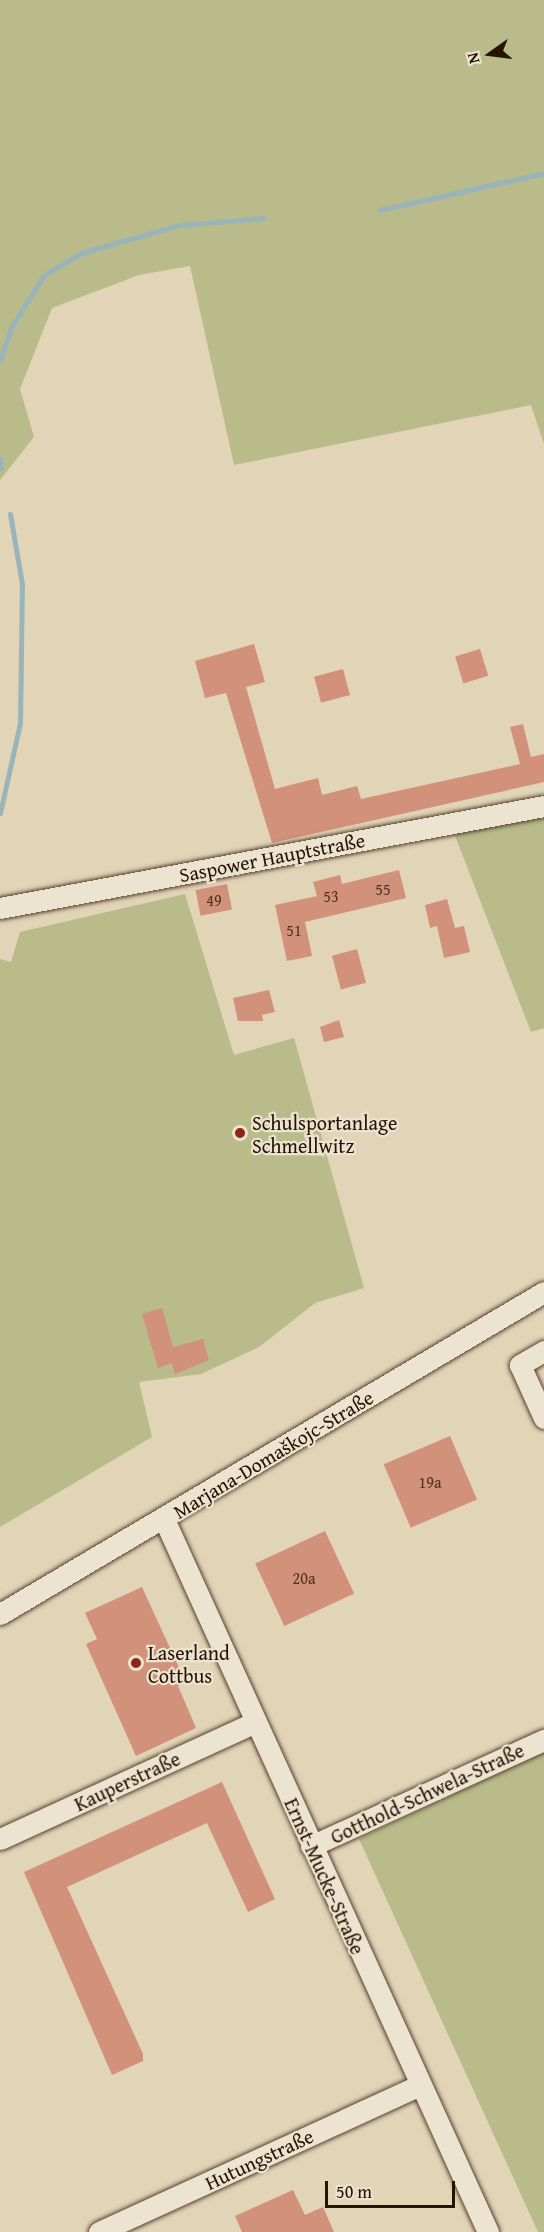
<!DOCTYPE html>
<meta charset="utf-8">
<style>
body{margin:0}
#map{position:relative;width:544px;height:2232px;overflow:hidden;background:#e2d4b6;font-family:"Gentium Book Plus",serif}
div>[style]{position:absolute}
.green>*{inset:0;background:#b9bb8a}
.stream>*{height:5px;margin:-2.5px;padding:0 2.5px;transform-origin:2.5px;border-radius:2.5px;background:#99b5b9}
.building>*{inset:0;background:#d1917a;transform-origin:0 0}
.roads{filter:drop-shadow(0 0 2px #55432f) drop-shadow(0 0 2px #55432f)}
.minor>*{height:21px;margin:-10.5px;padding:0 10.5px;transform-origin:10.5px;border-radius:10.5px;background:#ece3d0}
.dots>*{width:16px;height:16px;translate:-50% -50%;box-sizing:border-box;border:3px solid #ece3d0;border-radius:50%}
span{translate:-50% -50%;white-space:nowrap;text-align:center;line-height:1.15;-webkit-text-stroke:4.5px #ece3d0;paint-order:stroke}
.number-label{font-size:16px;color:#513220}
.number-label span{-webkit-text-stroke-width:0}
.street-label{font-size:20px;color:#261302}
.poi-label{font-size:20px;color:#261302}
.left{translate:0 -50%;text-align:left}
.north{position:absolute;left:460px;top:24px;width:60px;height:60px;-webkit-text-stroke:4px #ece3d0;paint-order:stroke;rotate:256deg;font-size:16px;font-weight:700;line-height:24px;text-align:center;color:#261302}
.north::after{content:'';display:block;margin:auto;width:21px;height:27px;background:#261302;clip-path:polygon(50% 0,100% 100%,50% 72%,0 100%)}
.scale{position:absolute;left:325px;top:2181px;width:130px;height:27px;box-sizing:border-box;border:3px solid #261302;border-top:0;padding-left:8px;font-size:18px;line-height:21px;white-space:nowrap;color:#261302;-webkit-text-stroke:4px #ece3d0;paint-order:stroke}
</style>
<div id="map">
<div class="green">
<div style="clip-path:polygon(0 0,544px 0,544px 444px,531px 405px,234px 465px,190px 266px,139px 275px,52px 308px,20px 389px,34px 437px,0 480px)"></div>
<div style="clip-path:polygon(544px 816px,544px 1028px,531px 1032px,454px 833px)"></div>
<div style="clip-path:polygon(185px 894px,234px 1055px,294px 1038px,364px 1288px,315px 1303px,259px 1347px,201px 1374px,139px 1382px,152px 1437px,0 1527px,0 959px,11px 962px,20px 932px)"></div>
<div style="clip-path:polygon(544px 1752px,544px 2232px,538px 2232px,359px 1839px)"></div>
</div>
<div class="stream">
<div style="left:380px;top:210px;width:168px;rotate:-12.7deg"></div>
<div style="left:0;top:360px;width:36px;rotate:-71deg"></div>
<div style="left:12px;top:326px;width:60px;rotate:-57.9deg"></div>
<div style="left:44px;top:275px;width:43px;rotate:-30.7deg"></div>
<div style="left:81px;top:253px;width:103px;rotate:-15.8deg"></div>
<div style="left:180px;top:225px;width:84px;rotate:-4.8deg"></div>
<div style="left:0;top:459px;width:9px;rotate:84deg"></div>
<div style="left:0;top:813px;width:92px;rotate:-77.5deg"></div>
<div style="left:20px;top:723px;width:139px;rotate:-89.2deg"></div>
<div style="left:22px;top:584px;width:71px;rotate:-99.7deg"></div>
</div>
<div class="building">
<div style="clip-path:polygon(254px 644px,265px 682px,246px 687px,275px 789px,318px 778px,322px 795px,357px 786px,361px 799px,520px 764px,510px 727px,523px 724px,531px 757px,544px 754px,544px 782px,272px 843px,226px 693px,205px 698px,195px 661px)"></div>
<div style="left:480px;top:649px;width:28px;height:26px;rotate:73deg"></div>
<div style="left:343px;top:669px;width:27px;height:30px;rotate:75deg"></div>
<div style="clip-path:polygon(399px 870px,406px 898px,305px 922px,312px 956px,287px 961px,275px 905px,317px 896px,313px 882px,340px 875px,342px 884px)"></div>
<div style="left:227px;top:884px;width:26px;height:32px;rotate:79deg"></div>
<div style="clip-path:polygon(447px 899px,455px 928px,464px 926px,470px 952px,444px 958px,437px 926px,430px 928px,425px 905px)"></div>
<div style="left:357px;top:949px;width:35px;height:26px;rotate:75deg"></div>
<div style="clip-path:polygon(269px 990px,275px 1012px,262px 1015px,263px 1021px,238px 1021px,233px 998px)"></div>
<div style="clip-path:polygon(339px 1020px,344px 1037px,324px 1042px,320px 1027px)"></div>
<div style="clip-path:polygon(162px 1308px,173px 1347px,203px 1339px,209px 1360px,175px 1374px,172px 1363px,158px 1368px,142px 1314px)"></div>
<div style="left:450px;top:1436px;width:69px;height:72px;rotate:67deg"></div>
<div style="left:325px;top:1531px;width:69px;height:77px;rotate:65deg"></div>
<div style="clip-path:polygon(142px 1587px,186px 1683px,178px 1686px,196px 1728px,136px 1756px,86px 1644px,97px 1639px,85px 1613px)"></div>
<div style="clip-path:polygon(222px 1782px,275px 1899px,248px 1912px,207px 1823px,67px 1887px,143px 2054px,143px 2061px,112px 2075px,24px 1872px)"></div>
<div style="clip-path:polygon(293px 2190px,305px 2215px,323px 2207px,334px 2232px,242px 2232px,235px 2216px)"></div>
</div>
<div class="roads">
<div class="minor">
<div style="left:0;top:908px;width:553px;rotate:-10.62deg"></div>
<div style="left:544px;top:1351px;width:28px;rotate:150deg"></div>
<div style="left:520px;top:1365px;width:58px;rotate:65.6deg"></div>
<div style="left:164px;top:1519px;width:783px;rotate:65.56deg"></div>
<div style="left:0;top:1614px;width:632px;rotate:-30.62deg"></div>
<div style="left:0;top:1839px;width:281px;rotate:-24.6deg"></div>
<div style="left:311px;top:1846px;width:256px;rotate:-24.5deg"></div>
<div style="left:99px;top:2232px;width:353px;rotate:-24.6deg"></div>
</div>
</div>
<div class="dots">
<div style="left:240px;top:1133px;background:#8f2418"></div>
<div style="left:136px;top:1663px;background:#8f2418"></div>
</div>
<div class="number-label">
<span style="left:383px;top:889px">55</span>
<span style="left:331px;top:896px">53</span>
<span style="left:214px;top:900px">49</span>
<span style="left:294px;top:930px">51</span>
<span style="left:430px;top:1482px">19a</span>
<span style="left:304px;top:1578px">20a</span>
</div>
<div class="street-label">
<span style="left:272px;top:857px;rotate:-11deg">Saspower Hauptstraße</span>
<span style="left:273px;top:1454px;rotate:-31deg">Marjana-Domaškojc-Straße</span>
<span style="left:127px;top:1781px;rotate:-25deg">Kauperstraße</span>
<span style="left:427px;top:1793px;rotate:-25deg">Gotthold-Schwela-Straße</span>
<span style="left:325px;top:1876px;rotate:66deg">Ernst-Mucke-Straße</span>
<span style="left:259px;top:2159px;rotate:-25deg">Hutungstraße</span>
</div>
<div class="poi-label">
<span class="left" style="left:252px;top:1134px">Schulsportanlage<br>Schmellwitz</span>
<span class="left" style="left:148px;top:1664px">Laserland<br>Cottbus</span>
</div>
<div class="north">N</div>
<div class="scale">50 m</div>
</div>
